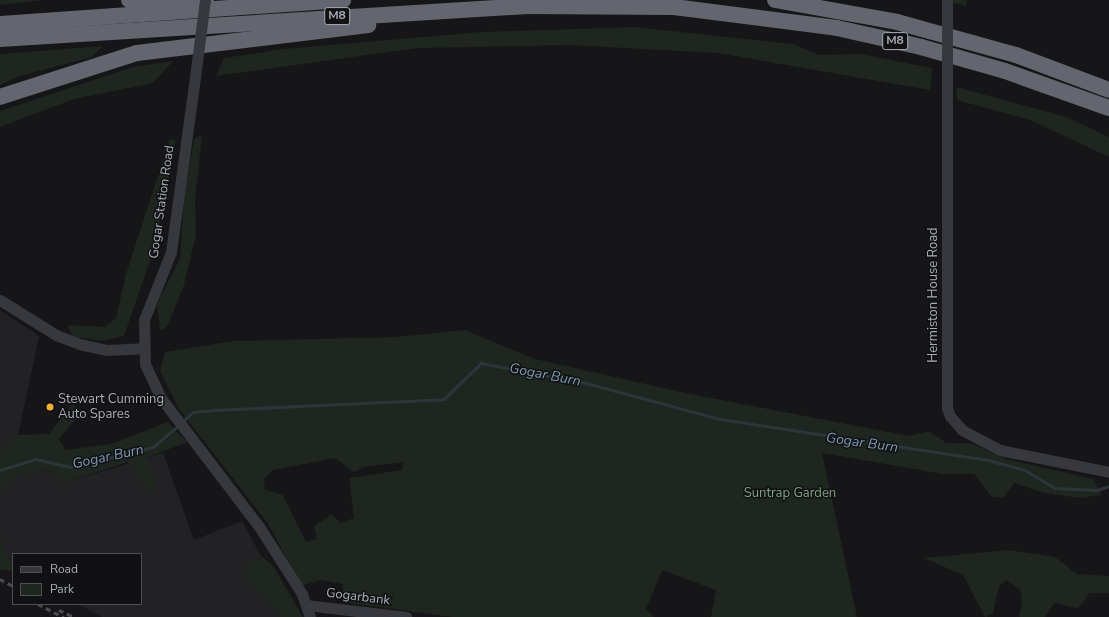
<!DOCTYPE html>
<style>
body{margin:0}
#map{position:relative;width:1109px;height:617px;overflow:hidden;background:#161618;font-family:"Nunito Sans",sans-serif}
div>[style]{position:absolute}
.built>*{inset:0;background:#222225}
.green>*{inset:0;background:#1e261f}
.stream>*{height:2.5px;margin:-1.25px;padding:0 1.25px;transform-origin:1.25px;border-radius:1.25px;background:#2c353c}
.minor>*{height:11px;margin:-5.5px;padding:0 5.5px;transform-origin:5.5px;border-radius:5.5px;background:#37383d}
.highway>*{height:16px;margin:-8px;padding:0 8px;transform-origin:8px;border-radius:8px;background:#63666e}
.rail>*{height:2.5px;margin-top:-1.25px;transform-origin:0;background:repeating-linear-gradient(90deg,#4a4c52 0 5px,transparent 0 9px)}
.minor-bridge>*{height:11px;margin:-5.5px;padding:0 5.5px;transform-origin:5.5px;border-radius:5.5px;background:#37383d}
.dots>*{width:11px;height:11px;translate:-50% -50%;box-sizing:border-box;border:2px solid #111113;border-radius:50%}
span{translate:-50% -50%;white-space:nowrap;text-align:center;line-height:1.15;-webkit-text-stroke:3px #111113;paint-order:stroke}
.shield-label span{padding:1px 3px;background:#111113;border:1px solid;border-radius:3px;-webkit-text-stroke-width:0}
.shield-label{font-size:12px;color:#a8adb8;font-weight:700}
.street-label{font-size:13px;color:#a8adb8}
.poi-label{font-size:13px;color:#a8adb8}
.left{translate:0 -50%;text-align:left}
.park-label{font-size:13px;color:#7fa381}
.water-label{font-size:14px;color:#7f9bb3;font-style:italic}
.legend{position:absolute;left:12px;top:553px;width:130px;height:52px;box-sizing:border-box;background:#111113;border:1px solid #4d4f55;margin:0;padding:5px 7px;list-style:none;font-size:12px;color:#a8adb8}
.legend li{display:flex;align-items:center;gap:8px;height:20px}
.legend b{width:20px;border:1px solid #4d4f55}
</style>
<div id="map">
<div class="built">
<div style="clip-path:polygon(0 310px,39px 336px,18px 435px,0 451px)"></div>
<div style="clip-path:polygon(163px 453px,194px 540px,242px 521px,294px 617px,102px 617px,78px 604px,141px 604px,141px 554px,13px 554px,13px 565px,0 539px,0 492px,18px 475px,48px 470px,64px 483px)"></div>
</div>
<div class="green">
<div style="clip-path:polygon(0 0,43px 0,0 5px)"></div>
<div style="clip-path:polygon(943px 0,967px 0,966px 6px)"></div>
<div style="clip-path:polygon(634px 27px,793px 44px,819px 55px,860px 54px,932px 68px,930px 90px,718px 53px,569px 45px,417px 48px,216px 76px,224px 58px,284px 49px,482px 32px)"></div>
<div style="clip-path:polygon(103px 46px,92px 57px,20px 76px,0 85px,0 54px)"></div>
<div style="clip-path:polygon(173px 61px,153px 83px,74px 99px,0 127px,0 111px,133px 67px)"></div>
<div style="clip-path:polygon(956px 87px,1066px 117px,1109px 137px,1109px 157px,1030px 120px,957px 100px)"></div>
<div style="clip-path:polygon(202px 135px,195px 199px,196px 235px,184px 285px,167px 327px,160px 330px,157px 304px,180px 259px,184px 198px,194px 139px)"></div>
<div style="clip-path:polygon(170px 139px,176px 140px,156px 243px,124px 336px,101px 341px,72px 336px,68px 325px,105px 327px,116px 318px,126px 274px)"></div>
<div style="clip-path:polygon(evenodd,465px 330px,535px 359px,685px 393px,909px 436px,929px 431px,946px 443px,971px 443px,1005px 459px,1094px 479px,1101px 495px,1080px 498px,1044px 493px,1014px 483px,1004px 497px,992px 497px,974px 474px,943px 474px,822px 453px,857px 617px,711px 617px,716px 590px,662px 570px,646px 609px,654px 617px,453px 617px,342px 602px,343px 584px,321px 580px,301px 586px,269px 525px,179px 409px,160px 371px,165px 352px,233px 341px,396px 337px,465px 330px,335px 458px,354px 472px,364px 467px,403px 462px,402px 470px,349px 478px,354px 518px,340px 523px,332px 514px,314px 526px,317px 539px,306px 542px,283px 495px,265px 490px,264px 479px,273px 470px,335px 458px)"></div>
<div style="clip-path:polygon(72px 404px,82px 411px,59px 439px,65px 450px,111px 444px,168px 422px,187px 442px,146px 458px,158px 488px,151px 494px,128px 462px,64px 483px,48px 470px,18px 475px,0 492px,0 451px,18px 435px,49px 434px)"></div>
<div style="clip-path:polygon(0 539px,13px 565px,13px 571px,0 570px)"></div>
<div style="clip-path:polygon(1008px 550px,1055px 557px,1077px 574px,1109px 576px,1109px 593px,1090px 593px,1078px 608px,1054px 603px,1045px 617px,1019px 617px,1022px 604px,1020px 589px,1006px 580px,999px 586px,993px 614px,985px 617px,963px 575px,924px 558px)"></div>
<div style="clip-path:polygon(263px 557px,274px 567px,303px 617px,282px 617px,244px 577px,247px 565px)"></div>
</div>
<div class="stream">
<div style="left:183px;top:421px;width:13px;rotate:-42deg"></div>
<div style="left:193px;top:412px;width:21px;rotate:-5deg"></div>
<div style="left:214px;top:410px;width:230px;rotate:-2.7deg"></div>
<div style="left:444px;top:399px;width:52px;rotate:-44.2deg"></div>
<div style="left:481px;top:363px;width:111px;rotate:10.9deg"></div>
<div style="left:590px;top:384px;width:135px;rotate:15.1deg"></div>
<div style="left:720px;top:419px;width:271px;rotate:8.7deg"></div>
<div style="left:988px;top:460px;width:38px;rotate:15deg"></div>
<div style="left:1025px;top:470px;width:35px;rotate:31deg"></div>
<div style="left:1055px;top:488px;width:42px;rotate:2.7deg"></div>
<div style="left:1097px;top:490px;width:13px;rotate:-18deg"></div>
<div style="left:0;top:470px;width:38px;rotate:-17deg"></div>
<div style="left:36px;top:459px;width:35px;rotate:13deg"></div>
<div style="left:70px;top:467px;width:85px;rotate:-13.5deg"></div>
<div style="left:153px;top:447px;width:33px;rotate:-40deg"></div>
</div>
<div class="minor">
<div style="left:195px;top:77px;width:177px;rotate:97.8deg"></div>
<div style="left:171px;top:252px;width:73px;rotate:111.7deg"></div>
<div style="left:144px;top:320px;width:44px;rotate:88.7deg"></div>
<div style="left:145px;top:364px;width:38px;rotate:65deg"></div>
<div style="left:161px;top:398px;width:163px;rotate:52.7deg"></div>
<div style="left:260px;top:528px;width:78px;rotate:57.5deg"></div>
<div style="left:302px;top:594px;width:24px;rotate:71deg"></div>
<div style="left:947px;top:91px;width:317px;rotate:90deg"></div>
<div style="left:947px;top:408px;width:9px;rotate:69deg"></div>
<div style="left:950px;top:416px;width:18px;rotate:49deg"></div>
<div style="left:962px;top:430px;width:43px;rotate:27.8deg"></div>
<div style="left:1000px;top:450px;width:111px;rotate:11.4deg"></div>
<div style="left:0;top:300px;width:66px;rotate:32deg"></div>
<div style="left:56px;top:335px;width:25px;rotate:21deg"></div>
<div style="left:79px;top:344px;width:29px;rotate:12deg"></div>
<div style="left:107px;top:350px;width:35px;rotate:-3deg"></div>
<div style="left:306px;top:605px;width:101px;rotate:6.8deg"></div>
</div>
<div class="highway">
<div style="left:129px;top:0;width:77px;rotate:0.7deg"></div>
<div style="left:775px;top:0;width:124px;rotate:10.2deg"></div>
<div style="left:897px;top:22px;width:123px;rotate:15.5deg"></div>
<div style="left:1016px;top:55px;width:99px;rotate:20.6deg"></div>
<div style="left:0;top:24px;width:344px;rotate:-4deg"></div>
<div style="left:0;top:39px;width:529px;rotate:-3.58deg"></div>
<div style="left:528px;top:6px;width:146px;rotate:0.4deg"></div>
<div style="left:674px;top:7px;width:164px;rotate:7.3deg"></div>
<div style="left:837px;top:28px;width:86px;rotate:12.7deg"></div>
<div style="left:921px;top:47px;width:87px;rotate:15.9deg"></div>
<div style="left:1005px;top:71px;width:110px;rotate:19.6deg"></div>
<div style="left:0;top:97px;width:144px;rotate:-17.8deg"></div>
<div style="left:137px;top:53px;width:233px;rotate:-6.9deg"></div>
</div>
<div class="rail">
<div style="left:0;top:579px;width:15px;rotate:28deg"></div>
<div style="left:38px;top:604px;width:29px;rotate:27deg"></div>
<div style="left:59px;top:610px;width:17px;rotate:25deg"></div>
</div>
<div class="minor-bridge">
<div style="left:947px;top:0;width:91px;rotate:90deg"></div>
<div style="left:195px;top:77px;width:78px;rotate:-82.6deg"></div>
</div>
<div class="dots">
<div style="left:50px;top:407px;background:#f2b134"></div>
</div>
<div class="shield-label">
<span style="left:337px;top:16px">M8</span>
<span style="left:895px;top:41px">M8</span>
</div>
<div class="street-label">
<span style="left:162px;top:202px;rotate:-82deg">Gogar Station Road</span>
<span style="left:933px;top:295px;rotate:-90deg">Hermiston House Road</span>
<span style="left:358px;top:597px;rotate:7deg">Gogarbank</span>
</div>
<div class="poi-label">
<span class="left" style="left:58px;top:407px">Stewart Cumming<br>Auto Spares</span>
</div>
<div class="park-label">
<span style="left:790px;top:493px">Suntrap Garden</span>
</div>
<div class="water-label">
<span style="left:545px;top:375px;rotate:11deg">Gogar Burn</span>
<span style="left:862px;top:443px;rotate:8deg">Gogar Burn</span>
<span style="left:108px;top:457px;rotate:-12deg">Gogar Burn</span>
</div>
<ul class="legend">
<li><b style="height:5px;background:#37383d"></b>Road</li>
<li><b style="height:11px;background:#1e261f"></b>Park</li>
</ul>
</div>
